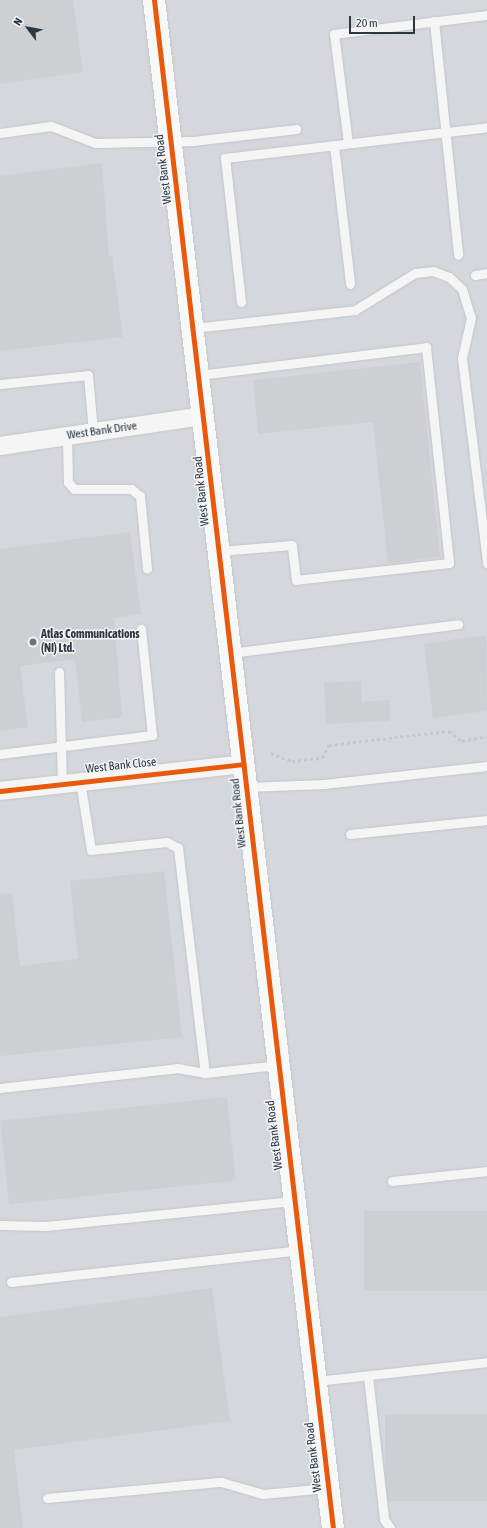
<!DOCTYPE html>
<style>
body{margin:0}
#map{position:relative;width:487px;height:1528px;overflow:hidden;background:#e5e7ea;font-family:"Asap Condensed",sans-serif}
div>[style]{position:absolute}
.built>*{inset:0;background:#d4d7dc;transform-origin:0 0}
.building>*{inset:0;background:#cecfd2;transform-origin:0 0}
.path>*{height:2.5px;margin-top:-1.25px;transform-origin:0;background:repeating-linear-gradient(90deg,#c5c8ca 0 3px,transparent 0 6px)}
.roads{filter:drop-shadow(0 0 1px #c3c5c8) drop-shadow(0 0 1px #c3c5c8)}
.lane>*{height:9px;margin:-4.5px;padding:0 4.5px;transform-origin:4.5px;border-radius:4.5px;background:#f5f5f6}
.street>*{height:18px;margin:-9px;padding:0 9px;transform-origin:9px;border-radius:9px;background:#f5f5f6}
.secondary>*{height:22px;margin:-11px;padding:0 11px;transform-origin:11px;border-radius:11px;background:#f7f8f8}
.cycleway>*{height:5px;margin:-2.5px;padding:0 2.5px;transform-origin:2.5px;border-radius:2.5px;background:#e8590c}
.dots>*{width:11px;height:11px;translate:-50% -50%;box-sizing:border-box;border:2px solid #f4f6f8;border-radius:50%}
span{translate:-50% -50%;white-space:nowrap;text-align:center;line-height:1.15;-webkit-text-stroke:3px #f4f6f8;paint-order:stroke}
.street-label{font-size:12px;color:#2d3641}
.poi-label{font-size:12px;color:#2d3641;font-weight:700}
.left{translate:0 -50%;text-align:left}
.north{position:absolute;left:8px;top:8px;width:40px;height:40px;-webkit-text-stroke:3px #f4f6f8;paint-order:stroke;rotate:302deg;font-size:11px;font-weight:700;line-height:16px;text-align:center;color:#2d3641}
.north::after{content:'';display:block;margin:auto;width:14px;height:18px;background:#2d3641;clip-path:polygon(50% 0,100% 100%,50% 72%,0 100%)}
.scale{position:absolute;left:349px;top:16px;width:66px;height:18px;box-sizing:border-box;border:2px solid #2d3641;border-top:0;padding-left:5px;font-size:12px;line-height:14px;white-space:nowrap;color:#2d3641;-webkit-text-stroke:3px #f4f6f8;paint-order:stroke}
</style>
<div id="map">
<div class="built">
<div style="left:0;top:0;width:487px;height:1528px"></div>
</div>
<div class="building">
<div style="clip-path:polygon(0 0,73px 0,83px 72px,0 84px)"></div>
<div style="clip-path:polygon(102px 163px,109px 256px,112px 256px,123px 337px,0 351px,0 176px)"></div>
<div style="clip-path:polygon(420px 362px,440px 557px,388px 563px,373px 422px,258px 434px,253px 380px)"></div>
<div style="clip-path:polygon(130px 532px,141px 614px,114px 618px,122px 717px,82px 722px,75px 659px,20px 666px,28px 727px,0 731px,0 549px)"></div>
<div style="clip-path:polygon(486px 635px,487px 711px,433px 718px,424px 644px)"></div>
<div style="clip-path:polygon(361px 681px,362px 702px,389px 700px,390px 721px,326px 724px,324px 683px)"></div>
<div style="clip-path:polygon(164px 871px,182px 1037px,0 1056px,0 894px,12px 893px,20px 966px,78px 959px,70px 881px)"></div>
<div style="left:227px;top:1097px;width:84px;height:228px;rotate:84deg"></div>
<div style="left:487px;top:1211px;width:80px;height:123px;rotate:90deg"></div>
<div style="clip-path:polygon(212px 1288px,230px 1421px,14px 1450px,23px 1528px,0 1528px,0 1317px)"></div>
<div style="left:487px;top:1414px;width:87px;height:102px;rotate:90deg"></div>
</div>
<div class="path">
<div style="left:271px;top:753px;width:22px;rotate:21deg"></div>
<div style="left:292px;top:761px;width:30px;rotate:-6deg"></div>
<div style="left:322px;top:758px;width:15px;rotate:-62deg"></div>
<div style="left:329px;top:745px;width:121px;rotate:-6.7deg"></div>
<div style="left:449px;top:731px;width:16px;rotate:38deg"></div>
<div style="left:462px;top:741px;width:25px;rotate:-11deg"></div>
</div>
<div class="roads">
<div class="lane">
<div style="left:434px;top:21px;width:235px;rotate:84.1deg"></div>
<div style="left:0;top:133px;width:51px;rotate:-7.8deg"></div>
<div style="left:51px;top:126px;width:47px;rotate:21.1deg"></div>
<div style="left:95px;top:143px;width:98px;rotate:-1.2deg"></div>
<div style="left:193px;top:141px;width:104px;rotate:-6.6deg"></div>
<div style="left:348px;top:143px;width:110px;rotate:-97.3deg"></div>
<div style="left:334px;top:34px;width:154px;rotate:-7.1deg"></div>
<div style="left:334px;top:145px;width:140px;rotate:83.4deg"></div>
<div style="left:475px;top:275px;width:12px;rotate:-9deg"></div>
<div style="left:241px;top:302px;width:145px;rotate:-96.3deg"></div>
<div style="left:225px;top:158px;width:264px;rotate:-6.7deg"></div>
<div style="left:193px;top:328px;width:163px;rotate:-6.3deg"></div>
<div style="left:355px;top:310px;width:70px;rotate:-31.7deg"></div>
<div style="left:415px;top:273px;width:18px;rotate:-6deg"></div>
<div style="left:433px;top:271px;width:17px;rotate:21deg"></div>
<div style="left:449px;top:277px;width:18px;rotate:43deg"></div>
<div style="left:462px;top:289px;width:30px;rotate:73deg"></div>
<div style="left:471px;top:318px;width:41px;rotate:102.7deg"></div>
<div style="left:462px;top:358px;width:207px;rotate:83deg"></div>
<div style="left:199px;top:375px;width:229px;rotate:-7deg"></div>
<div style="left:426px;top:347px;width:217px;rotate:83.9deg"></div>
<div style="left:449px;top:563px;width:154px;rotate:173.7deg"></div>
<div style="left:296px;top:580px;width:35px;rotate:-97deg"></div>
<div style="left:292px;top:545px;width:73px;rotate:175.3deg"></div>
<div style="left:0;top:384px;width:88px;rotate:-5.8deg"></div>
<div style="left:88px;top:375px;width:57px;rotate:85deg"></div>
<div style="left:67px;top:436px;width:46px;rotate:88.8deg"></div>
<div style="left:68px;top:482px;width:9px;rotate:49deg"></div>
<div style="left:74px;top:489px;width:57px"></div>
<div style="left:131px;top:489px;width:11px;rotate:38deg"></div>
<div style="left:140px;top:496px;width:73px;rotate:84.5deg"></div>
<div style="left:230px;top:653px;width:230px;rotate:-7.2deg"></div>
<div style="left:59px;top:672px;width:111px;rotate:88.5deg"></div>
<div style="left:0;top:754px;width:153px;rotate:-7.1deg"></div>
<div style="left:152px;top:735px;width:107px;rotate:-95.9deg"></div>
<div style="left:80px;top:781px;width:70px;rotate:80.9deg"></div>
<div style="left:91px;top:850px;width:76px;rotate:-6deg"></div>
<div style="left:167px;top:842px;width:13px;rotate:29deg"></div>
<div style="left:178px;top:848px;width:227px;rotate:83.2deg"></div>
<div style="left:246px;top:787px;width:78px;rotate:-2.2deg"></div>
<div style="left:324px;top:784px;width:164px;rotate:-6.3deg"></div>
<div style="left:350px;top:834px;width:138px;rotate:-5.8deg"></div>
<div style="left:0;top:1088px;width:178px;rotate:-6.4deg"></div>
<div style="left:177px;top:1068px;width:28px;rotate:10deg"></div>
<div style="left:205px;top:1073px;width:72px;rotate:-6.3deg"></div>
<div style="left:392px;top:1181px;width:96px;rotate:-6deg"></div>
<div style="left:0;top:1225px;width:46px;rotate:1.2deg"></div>
<div style="left:46px;top:1226px;width:248px;rotate:-5.8deg"></div>
<div style="left:11px;top:1282px;width:290px;rotate:-6.3deg"></div>
<div style="left:368px;top:1376px;width:144px;rotate:83.6deg"></div>
<div style="left:384px;top:1519px;width:11px;rotate:56deg"></div>
<div style="left:316px;top:1381px;width:172px;rotate:-6.3deg"></div>
<div style="left:47px;top:1498px;width:175px;rotate:-5.3deg"></div>
<div style="left:221px;top:1482px;width:44px;rotate:15.9deg"></div>
<div style="left:263px;top:1494px;width:64px;rotate:-5.4deg"></div>
</div>
<div class="street">
<div style="left:0;top:446px;width:206px;rotate:-8.4deg"></div>
<div style="left:0;top:791px;width:245px;rotate:-6.3deg"></div>
</div>
<div class="secondary">
<div style="left:154px;top:0;width:1538px;rotate:83.32deg"></div>
</div>
</div>
<div class="cycleway">
<div style="left:154px;top:0;width:1538px;rotate:83.32deg"></div>
<div style="left:0;top:791px;width:245px;rotate:-6.3deg"></div>
</div>
<div class="dots">
<div style="left:33px;top:642px;background:#6d747c"></div>
</div>
<div class="street-label">
<span style="left:164px;top:169px;rotate:-97deg">West Bank Road</span>
<span style="left:102px;top:431px;rotate:-8deg">West Bank Drive</span>
<span style="left:202px;top:491px;rotate:-96deg">West Bank Road</span>
<span style="left:121px;top:766px;rotate:-6deg">West Bank Close</span>
<span style="left:239px;top:813px;rotate:-96deg">West Bank Road</span>
<span style="left:275px;top:1135px;rotate:-97deg">West Bank Road</span>
<span style="left:314px;top:1457px;rotate:-97deg">West Bank Road</span>
</div>
<div class="poi-label">
<span class="left" style="left:41px;top:642px">Atlas Communications<br>(NI) Ltd.</span>
</div>
<div class="north">N</div>
<div class="scale">20 m</div>
</div>
